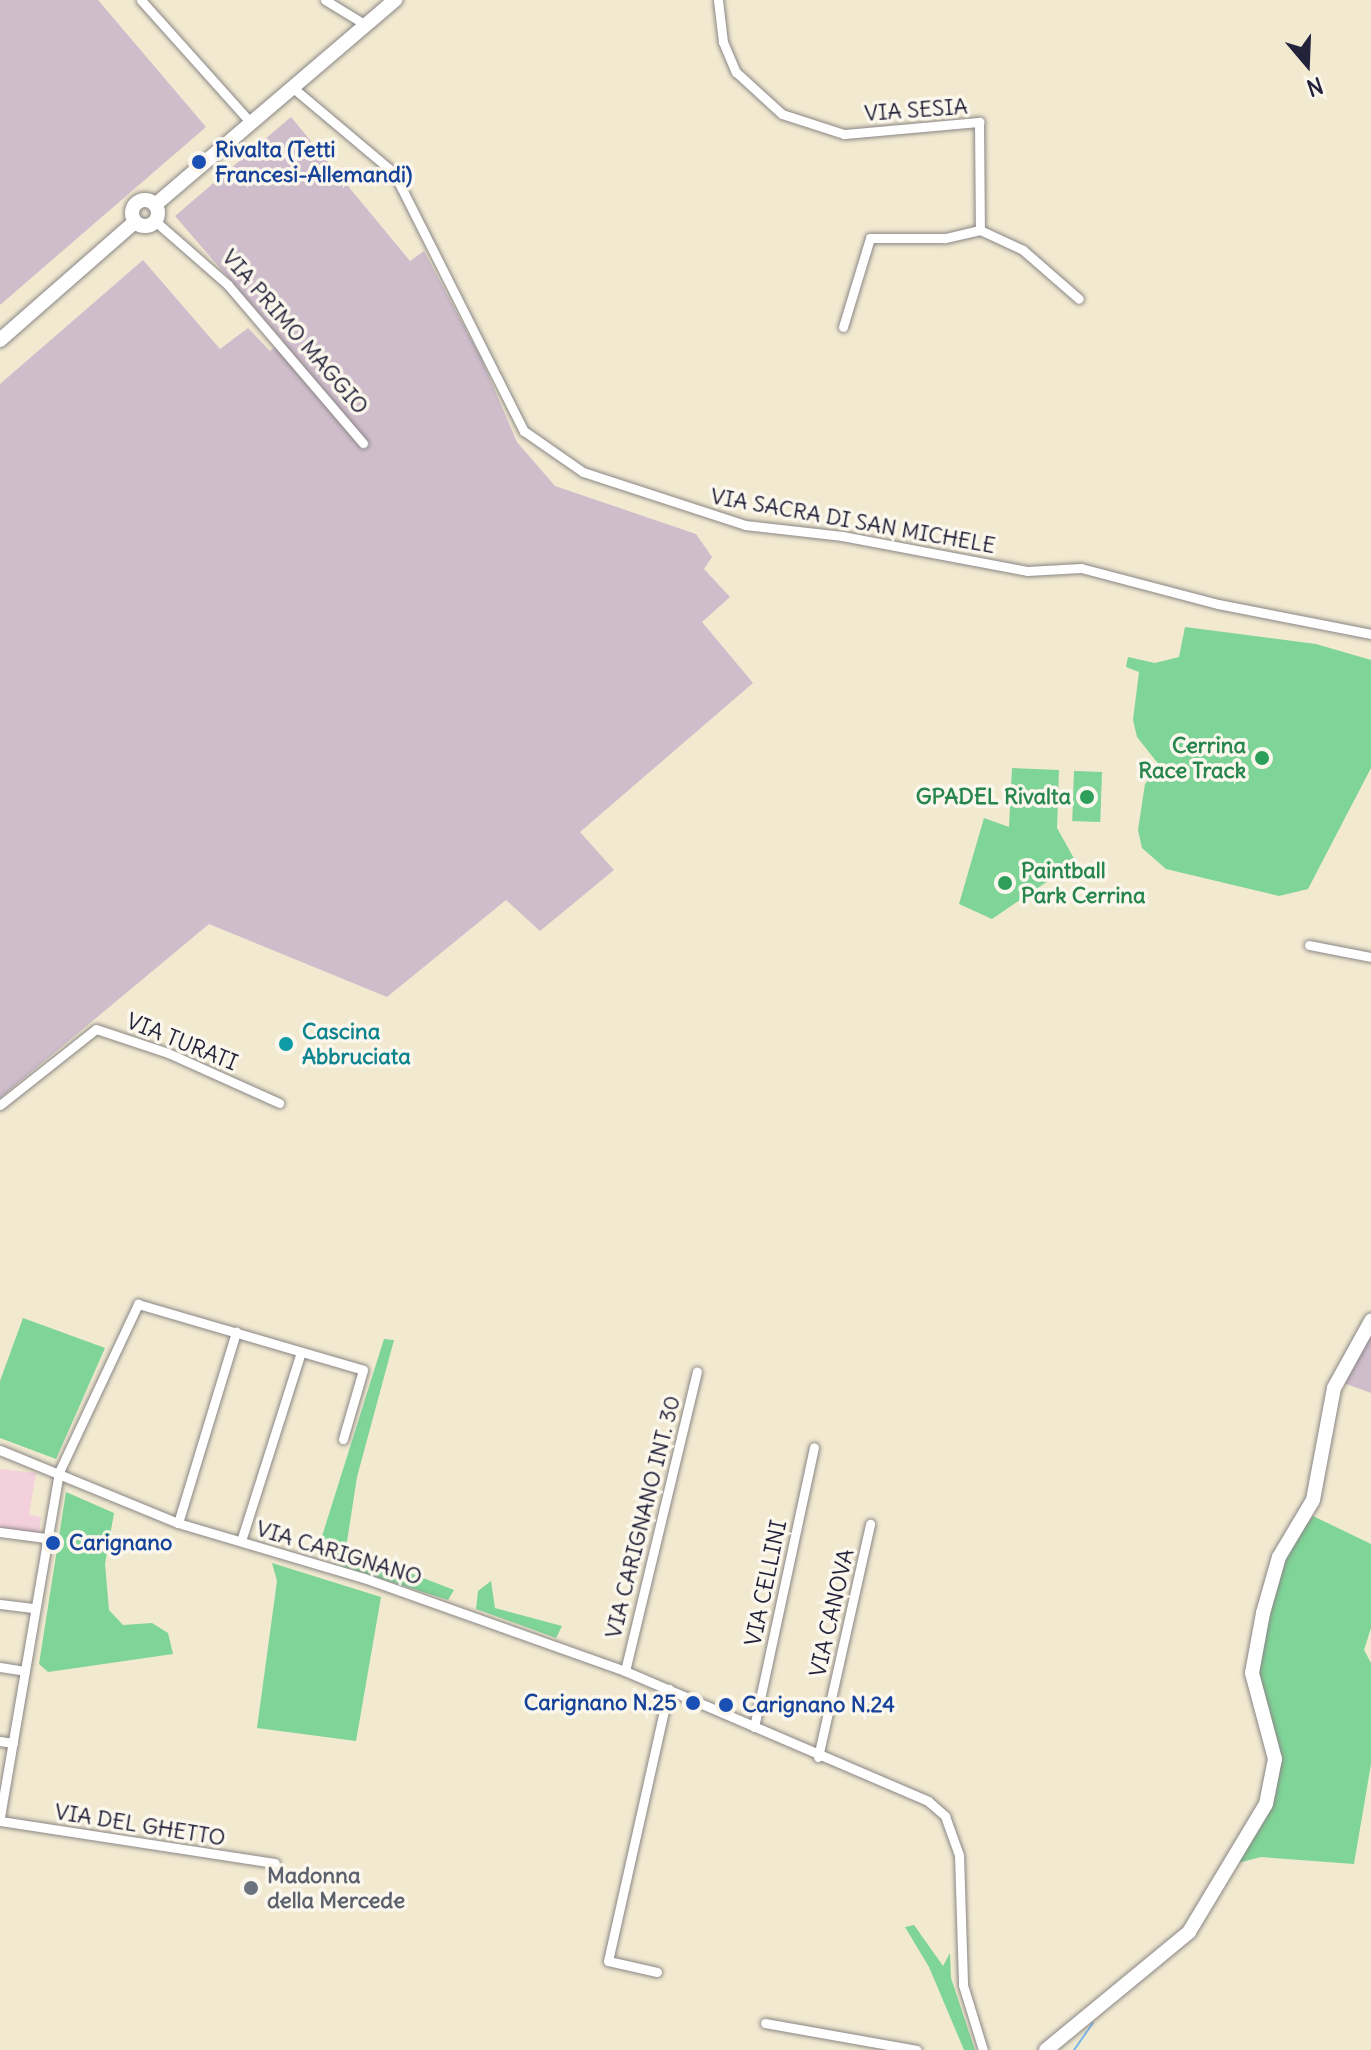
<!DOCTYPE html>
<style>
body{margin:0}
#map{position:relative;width:1371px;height:2050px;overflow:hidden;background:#f1e9d0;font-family:Delius,sans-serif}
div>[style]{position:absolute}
.built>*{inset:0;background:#f4cfdc}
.industrial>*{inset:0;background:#d0bdcc}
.green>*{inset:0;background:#7fd497;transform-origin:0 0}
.stream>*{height:2px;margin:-1px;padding:0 1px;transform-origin:1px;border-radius:1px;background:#79b6ec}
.roads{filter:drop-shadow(0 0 2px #8a8686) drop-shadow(0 0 2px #8a8686)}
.street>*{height:9px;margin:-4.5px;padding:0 4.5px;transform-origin:4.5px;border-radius:4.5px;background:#fff}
.secondary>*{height:14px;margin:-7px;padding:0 7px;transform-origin:7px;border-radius:7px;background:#fff}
.secondary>.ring{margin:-7px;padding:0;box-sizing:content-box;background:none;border:14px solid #fff;border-radius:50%}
.dots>*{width:22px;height:22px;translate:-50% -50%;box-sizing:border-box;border:4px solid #fbf7ec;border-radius:50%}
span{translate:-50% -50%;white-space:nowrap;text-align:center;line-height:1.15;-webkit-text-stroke:7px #fbf7ec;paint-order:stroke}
.street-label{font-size:22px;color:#22223b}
.transit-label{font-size:22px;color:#164399;font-weight:700}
.left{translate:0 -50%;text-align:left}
.right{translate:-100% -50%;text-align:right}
.leisure-label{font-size:22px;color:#27864d;font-weight:700}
.culture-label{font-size:22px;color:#0d838f;font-weight:700}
.worship-label{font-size:22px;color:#5b616d;font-weight:700}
.north{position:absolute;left:1267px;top:24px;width:80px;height:80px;-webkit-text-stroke:6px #fbf7ec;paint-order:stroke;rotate:161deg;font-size:22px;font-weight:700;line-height:32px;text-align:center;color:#22223b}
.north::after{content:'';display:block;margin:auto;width:28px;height:36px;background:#22223b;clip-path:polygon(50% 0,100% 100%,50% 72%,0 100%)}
</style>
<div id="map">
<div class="built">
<div style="clip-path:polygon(0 1469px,36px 1473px,29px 1515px,41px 1517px,39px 1533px,0 1528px)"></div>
</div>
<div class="industrial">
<div style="clip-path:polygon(0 0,98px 0,206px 127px,0 305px)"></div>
<div style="clip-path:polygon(291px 117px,410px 261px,424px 251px,481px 358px,517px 442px,555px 486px,696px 534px,712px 557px,704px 569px,730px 597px,702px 622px,753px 683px,580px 832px,614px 870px,540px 931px,506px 900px,387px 997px,209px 924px,0 1098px,0 384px,143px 260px,220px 349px,248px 328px,270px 351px,283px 341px,175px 216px)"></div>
<div style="clip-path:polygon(1371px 1326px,1371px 1393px,1344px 1383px)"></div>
</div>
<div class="green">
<div style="clip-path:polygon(1185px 627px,1316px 644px,1371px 660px,1371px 768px,1308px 889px,1279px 896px,1166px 869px,1142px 848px,1138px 830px,1145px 784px,1160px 766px,1137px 737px,1133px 720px,1139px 672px,1126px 667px,1128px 657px,1155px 663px,1179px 657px)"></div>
<div style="clip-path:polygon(1012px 768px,1059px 770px,1057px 828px,1076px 862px,992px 919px,959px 904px,984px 818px,1009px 827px)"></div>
<div style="left:1074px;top:771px;width:28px;height:50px;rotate:2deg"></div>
<div style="clip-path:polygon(23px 1318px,105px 1348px,56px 1459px,0 1438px,0 1381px)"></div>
<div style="clip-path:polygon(384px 1339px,394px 1340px,357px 1477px,346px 1548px,454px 1590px,448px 1600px,335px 1564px,318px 1549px)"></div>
<div style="clip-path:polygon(66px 1492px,114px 1513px,105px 1564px,109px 1610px,123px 1625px,152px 1623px,168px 1633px,173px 1654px,48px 1672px,39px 1664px)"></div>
<div style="clip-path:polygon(1313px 1516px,1371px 1544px,1371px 1628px,1364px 1650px,1371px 1663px,1371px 1764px,1354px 1864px,1261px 1857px,1234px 1864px,1275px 1797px,1280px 1765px,1257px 1684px,1259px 1654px,1288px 1549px)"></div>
<div style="clip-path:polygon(272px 1563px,381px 1597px,356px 1741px,257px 1728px,277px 1581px)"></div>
<div style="clip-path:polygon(491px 1581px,495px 1608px,562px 1626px,556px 1638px,476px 1609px,478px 1591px)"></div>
<div style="clip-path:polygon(914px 1925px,943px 1966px,950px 1953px,951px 1978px,975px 2050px,964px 2050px,929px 1967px,905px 1927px)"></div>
</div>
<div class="stream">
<div style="left:1074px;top:2050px;width:33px;rotate:-55deg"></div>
</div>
<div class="roads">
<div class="street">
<div style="left:141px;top:0;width:165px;rotate:48.2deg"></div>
<div style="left:325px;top:0;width:48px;rotate:31.4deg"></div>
<div style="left:718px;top:0;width:42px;rotate:83.2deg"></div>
<div style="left:723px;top:42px;width:33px;rotate:67deg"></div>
<div style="left:736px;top:72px;width:62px;rotate:42.4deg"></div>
<div style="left:782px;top:114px;width:65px;rotate:17.9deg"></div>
<div style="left:844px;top:134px;width:136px;rotate:-5.1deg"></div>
<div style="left:979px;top:122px;width:108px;rotate:89.5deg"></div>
<div style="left:980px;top:230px;width:37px;rotate:167deg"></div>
<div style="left:944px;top:238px;width:74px;rotate:180deg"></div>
<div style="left:870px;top:238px;width:93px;rotate:106.9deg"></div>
<div style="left:292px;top:87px;width:133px;rotate:40.1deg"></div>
<div style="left:394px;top:173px;width:289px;rotate:63.3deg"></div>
<div style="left:524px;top:431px;width:72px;rotate:34.8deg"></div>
<div style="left:583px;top:472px;width:170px;rotate:18.1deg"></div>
<div style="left:745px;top:525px;width:98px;rotate:6.5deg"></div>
<div style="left:842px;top:536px;width:188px;rotate:10.7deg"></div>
<div style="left:1027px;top:571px;width:54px;rotate:-3.2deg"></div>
<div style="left:1081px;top:568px;width:142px;rotate:14.7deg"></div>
<div style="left:1218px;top:604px;width:156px;rotate:11.1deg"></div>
<div style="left:155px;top:221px;width:97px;rotate:41.2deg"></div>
<div style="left:228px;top:285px;width:208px;rotate:49.5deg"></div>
<div style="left:980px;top:230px;width:47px;rotate:24.9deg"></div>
<div style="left:1023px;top:250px;width:74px;rotate:41.2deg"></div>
<div style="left:1309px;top:945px;width:63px;rotate:11deg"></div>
<div style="left:0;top:1105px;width:122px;rotate:-38.4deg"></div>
<div style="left:96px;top:1029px;width:76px;rotate:18.4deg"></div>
<div style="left:168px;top:1053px;width:122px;rotate:24.2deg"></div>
<div style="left:0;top:1450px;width:192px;rotate:22.3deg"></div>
<div style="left:178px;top:1523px;width:194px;rotate:16.5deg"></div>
<div style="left:364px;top:1578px;width:277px;rotate:19.6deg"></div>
<div style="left:625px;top:1671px;width:330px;rotate:23.2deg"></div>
<div style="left:928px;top:1801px;width:23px;rotate:41deg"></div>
<div style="left:945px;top:1816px;width:41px;rotate:70.3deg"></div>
<div style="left:959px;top:1855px;width:130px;rotate:88.2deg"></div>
<div style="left:963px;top:1985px;width:68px;rotate:72.9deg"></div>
<div style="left:178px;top:1523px;width:200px;rotate:-73.1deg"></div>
<div style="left:0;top:1532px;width:46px;rotate:7.4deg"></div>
<div style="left:241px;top:1541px;width:198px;rotate:-72.4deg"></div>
<div style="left:0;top:1604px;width:35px;rotate:7deg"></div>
<div style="left:0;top:1667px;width:25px;rotate:9deg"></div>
<div style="left:625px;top:1671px;width:308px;rotate:-76.5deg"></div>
<div style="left:754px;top:1727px;width:286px;rotate:-77.9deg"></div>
<div style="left:0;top:1741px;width:13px;rotate:9deg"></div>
<div style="left:818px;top:1757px;width:239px;rotate:-77.4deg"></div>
<div style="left:0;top:1817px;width:350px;rotate:-80.3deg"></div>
<div style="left:59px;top:1472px;width:186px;rotate:-64.8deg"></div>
<div style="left:138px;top:1304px;width:234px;rotate:16.3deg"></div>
<div style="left:363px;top:1370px;width:72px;rotate:106.2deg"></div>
<div style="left:0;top:1821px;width:278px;rotate:8.7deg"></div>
<div style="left:657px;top:1972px;width:50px;rotate:-167.3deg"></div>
<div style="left:608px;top:1961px;width:279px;rotate:-77.4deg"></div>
<div style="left:765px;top:2023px;width:154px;rotate:10.1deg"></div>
</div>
<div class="secondary">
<div class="ring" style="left:132px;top:200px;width:12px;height:12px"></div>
<div style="left:155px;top:205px;width:316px;rotate:-40.5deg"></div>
<div style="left:0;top:340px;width:179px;rotate:-41.2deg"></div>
<div style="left:1046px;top:2050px;width:185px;rotate:-39.5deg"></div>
<div style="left:1189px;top:1932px;width:149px;rotate:-59deg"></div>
<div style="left:1266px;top:1804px;width:46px;rotate:-78.7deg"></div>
<div style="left:1275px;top:1759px;width:89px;rotate:-105deg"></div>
<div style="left:1252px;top:1673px;width:61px;rotate:-79.6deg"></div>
<div style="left:1263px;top:1613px;width:58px;rotate:-74.1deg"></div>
<div style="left:1279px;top:1557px;width:66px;rotate:-59.2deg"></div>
<div style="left:1313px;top:1500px;width:114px;rotate:-79.4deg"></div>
<div style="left:1334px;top:1388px;width:77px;rotate:-61.1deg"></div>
</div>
</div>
<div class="dots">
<div style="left:199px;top:162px;background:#1a4fb4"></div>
<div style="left:1262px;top:758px;background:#2e9e5b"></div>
<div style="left:1087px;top:797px;background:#2e9e5b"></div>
<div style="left:1005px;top:883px;background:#2e9e5b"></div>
<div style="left:286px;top:1044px;background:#0f9aa8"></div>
<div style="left:53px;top:1543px;background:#1a4fb4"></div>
<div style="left:693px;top:1703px;background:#1a4fb4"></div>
<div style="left:726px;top:1705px;background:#1a4fb4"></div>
<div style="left:251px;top:1888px;background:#6b7280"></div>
</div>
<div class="street-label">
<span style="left:916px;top:110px;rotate:-4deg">VIA SESIA</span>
<span style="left:295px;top:332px;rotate:49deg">VIA PRIMO MAGGIO</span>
<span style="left:853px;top:521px;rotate:10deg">VIA SACRA DI SAN MICHELE</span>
<span style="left:182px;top:1042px;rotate:22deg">VIA TURATI</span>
<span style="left:643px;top:1517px;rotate:-76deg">VIA CARIGNANO INT. 30</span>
<span style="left:339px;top:1553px;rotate:17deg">VIA CARIGNANO</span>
<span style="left:766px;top:1583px;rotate:-78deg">VIA CELLINI</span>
<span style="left:832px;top:1613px;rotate:-77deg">VIA CANOVA</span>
<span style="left:140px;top:1825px;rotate:9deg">VIA DEL GHETTO</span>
</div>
<div class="transit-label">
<span class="left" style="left:215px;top:162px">Rivalta (Tetti<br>Francesi-Allemandi)</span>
<span class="left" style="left:69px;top:1543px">Carignano</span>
<span class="right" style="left:677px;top:1703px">Carignano N.25</span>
<span class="left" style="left:742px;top:1705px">Carignano N.24</span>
</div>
<div class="leisure-label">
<span class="right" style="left:1246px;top:758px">Cerrina<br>Race Track</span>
<span class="right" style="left:1071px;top:797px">GPADEL Rivalta</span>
<span class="left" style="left:1021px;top:883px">Paintball<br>Park Cerrina</span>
</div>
<div class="culture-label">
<span class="left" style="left:302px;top:1044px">Cascina<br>Abbruciata</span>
</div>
<div class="worship-label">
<span class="left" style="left:267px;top:1888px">Madonna<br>della Mercede</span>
</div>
<div class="north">N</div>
</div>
